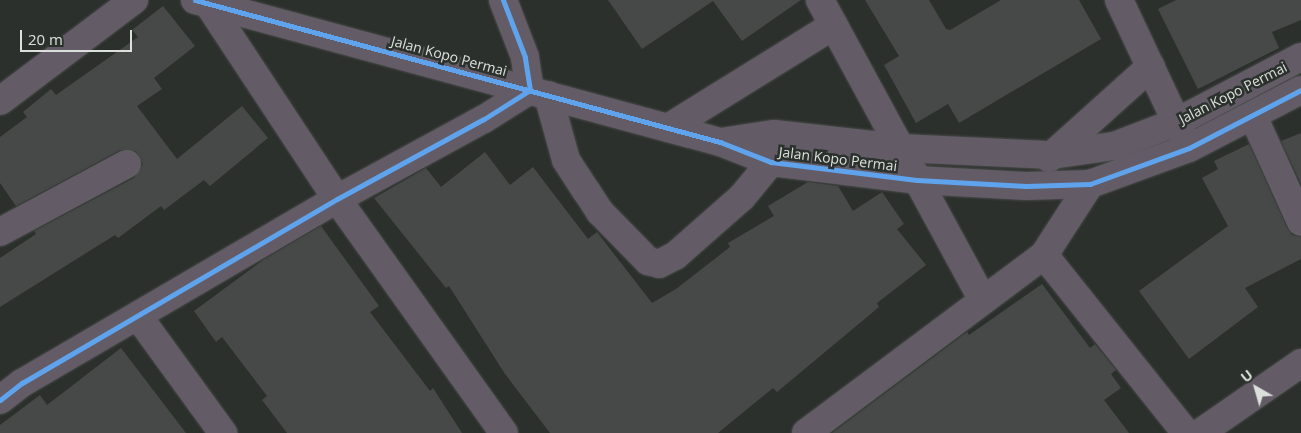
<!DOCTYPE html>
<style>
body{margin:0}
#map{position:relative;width:1301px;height:433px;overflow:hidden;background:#2c302d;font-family:"Open Sans",sans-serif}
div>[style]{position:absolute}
.building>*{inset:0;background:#464947}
.roads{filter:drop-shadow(0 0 1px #494b49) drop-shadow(0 0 1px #494b49)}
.street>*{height:28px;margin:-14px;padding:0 14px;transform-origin:14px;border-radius:14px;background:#635c67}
.cycleway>*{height:5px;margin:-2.5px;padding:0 2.5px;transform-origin:2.5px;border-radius:2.5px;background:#60a3ed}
span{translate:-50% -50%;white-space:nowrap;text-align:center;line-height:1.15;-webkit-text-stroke:5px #2b312c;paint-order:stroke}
.street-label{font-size:14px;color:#dce0dc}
.north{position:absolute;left:1231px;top:363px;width:50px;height:50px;-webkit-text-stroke:4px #2b312c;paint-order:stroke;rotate:322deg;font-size:14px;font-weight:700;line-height:20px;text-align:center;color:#dce0dc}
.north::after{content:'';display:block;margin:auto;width:18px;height:22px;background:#dce0dc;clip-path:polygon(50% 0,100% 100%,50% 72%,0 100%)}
.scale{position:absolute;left:20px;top:30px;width:112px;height:22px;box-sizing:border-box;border:2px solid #dce0dc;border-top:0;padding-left:6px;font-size:15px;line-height:18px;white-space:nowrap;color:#dce0dc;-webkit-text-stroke:4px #2b312c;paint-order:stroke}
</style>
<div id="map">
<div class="building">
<div style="clip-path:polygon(608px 0,801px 0,742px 41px,713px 1px,642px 49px)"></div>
<div style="clip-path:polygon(865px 0,929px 0,946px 29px,950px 30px,1001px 0,1079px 0,1101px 39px,959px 123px,948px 104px,916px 123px,884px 65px,899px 56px)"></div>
<div style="clip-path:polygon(1176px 0,1301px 0,1301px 20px,1272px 32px,1279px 48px,1198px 89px,1158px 9px)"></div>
<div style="clip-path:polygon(163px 6px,195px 46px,154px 78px,162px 89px,137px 106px,177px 159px,242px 106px,268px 138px,210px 186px,204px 180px,164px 210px,161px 206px,118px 238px,115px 235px,0 307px,0 258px,36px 234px,34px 231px,134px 178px,143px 164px,136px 151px,120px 150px,16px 206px,0 183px,0 137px,27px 117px,23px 112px,51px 89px,56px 95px,138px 37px,132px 30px)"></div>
<div style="clip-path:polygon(1301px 133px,1301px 184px,1281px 141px)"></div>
<div style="clip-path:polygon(1249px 144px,1287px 228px,1292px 235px,1301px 237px,1301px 259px,1245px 288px,1258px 307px,1189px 359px,1139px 291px,1228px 226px,1202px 178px,1218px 169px,1214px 161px)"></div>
<div style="clip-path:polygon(485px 152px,510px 185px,533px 167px,588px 239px,597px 232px,652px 303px,676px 289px,730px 247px,728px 243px,774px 216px,768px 206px,808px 182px,838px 186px,853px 211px,882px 192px,904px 224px,897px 229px,926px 265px,877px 303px,879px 307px,777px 392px,773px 388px,718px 433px,550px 433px,505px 374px,449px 286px,446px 288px,374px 198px,426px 168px,441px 187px)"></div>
<div style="clip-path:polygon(321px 226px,379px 306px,370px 312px,430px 391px,433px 388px,462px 433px,287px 433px,262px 400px,267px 396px,222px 337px,216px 342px,194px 311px,263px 260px)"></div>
<div style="clip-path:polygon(1042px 284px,1090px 348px,1095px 344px,1116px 370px,1111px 374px,1121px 388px,1104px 400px,1129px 433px,832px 433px,967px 332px,969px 335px)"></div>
<div style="clip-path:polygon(121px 348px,186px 433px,0 433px,0 425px,40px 395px,47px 405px)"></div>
</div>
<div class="roads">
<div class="street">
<div style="left:195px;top:0;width:544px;rotate:15.14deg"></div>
<div style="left:720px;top:142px;width:55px;rotate:21.4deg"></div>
<div style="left:771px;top:162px;width:147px;rotate:7deg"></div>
<div style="left:917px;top:180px;width:109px;rotate:3.2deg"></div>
<div style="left:1026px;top:186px;width:64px;rotate:-1.8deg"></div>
<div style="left:1090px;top:184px;width:105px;rotate:-20deg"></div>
<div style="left:1189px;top:148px;width:126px;rotate:-27.4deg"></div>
<div style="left:211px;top:0;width:4px;rotate:153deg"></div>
<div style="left:207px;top:2px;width:236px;rotate:56.6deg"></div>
<div style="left:337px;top:199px;width:287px;rotate:54.5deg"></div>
<div style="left:820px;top:0;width:339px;rotate:61.5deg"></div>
<div style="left:1119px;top:0;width:155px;rotate:64.8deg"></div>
<div style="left:548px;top:95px;width:67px;rotate:74.5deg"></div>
<div style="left:566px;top:160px;width:38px;rotate:57deg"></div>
<div style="left:587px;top:192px;width:24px;rotate:57deg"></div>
<div style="left:600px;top:212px;width:69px;rotate:45.6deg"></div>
<div style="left:648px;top:261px;width:11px;rotate:15deg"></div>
<div style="left:659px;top:264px;width:18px;rotate:-27deg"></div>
<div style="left:675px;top:256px;width:89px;rotate:-41.4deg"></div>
<div style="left:742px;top:197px;width:45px;rotate:-50.4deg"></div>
<div style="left:771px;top:162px;width:16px;rotate:-86deg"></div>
<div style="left:0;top:101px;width:168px;rotate:-37deg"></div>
<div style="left:1253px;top:116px;width:116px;rotate:65.6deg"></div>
<div style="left:668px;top:128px;width:195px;rotate:-31.8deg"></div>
<div style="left:721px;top:142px;width:54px;rotate:-8.6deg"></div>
<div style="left:774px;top:134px;width:128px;rotate:6.3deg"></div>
<div style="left:901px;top:148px;width:151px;rotate:2.7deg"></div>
<div style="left:1052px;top:155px;width:63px;rotate:-8.3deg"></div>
<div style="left:1114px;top:146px;width:67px;rotate:-20.9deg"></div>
<div style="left:1177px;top:122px;width:140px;rotate:-27.7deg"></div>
<div style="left:1049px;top:158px;width:137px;rotate:-42deg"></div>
<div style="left:0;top:232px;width:144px;rotate:-28.2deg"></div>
<div style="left:1044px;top:255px;width:228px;rotate:51.4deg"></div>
<div style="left:138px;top:316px;width:145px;rotate:54deg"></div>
<div style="left:0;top:400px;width:28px;rotate:-38deg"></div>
<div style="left:22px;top:383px;width:365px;rotate:-30.3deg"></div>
<div style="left:337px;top:199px;width:167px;rotate:-28.6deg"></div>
<div style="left:484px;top:119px;width:54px;rotate:-32.2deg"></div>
<div style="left:530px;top:90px;width:33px;rotate:-99deg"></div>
<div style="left:525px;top:57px;width:61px;rotate:-111.1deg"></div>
<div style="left:806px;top:433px;width:297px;rotate:-36.8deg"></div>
<div style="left:1044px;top:255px;width:85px;rotate:-57.1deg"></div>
<div style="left:1200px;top:433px;width:123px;rotate:-34.7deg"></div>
</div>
</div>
<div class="cycleway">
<div style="left:195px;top:0;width:544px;rotate:15.14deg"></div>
<div style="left:720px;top:142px;width:55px;rotate:21.4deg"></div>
<div style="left:771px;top:162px;width:147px;rotate:7deg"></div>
<div style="left:917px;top:180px;width:109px;rotate:3.2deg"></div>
<div style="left:1026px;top:186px;width:64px;rotate:-1.8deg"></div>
<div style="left:1090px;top:184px;width:105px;rotate:-20deg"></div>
<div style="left:1189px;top:148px;width:126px;rotate:-27.4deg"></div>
<div style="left:0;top:400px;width:28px;rotate:-38deg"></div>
<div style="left:22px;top:383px;width:365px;rotate:-30.3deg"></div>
<div style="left:337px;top:199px;width:167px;rotate:-28.6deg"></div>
<div style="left:484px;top:119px;width:54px;rotate:-32.2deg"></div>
<div style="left:530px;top:90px;width:33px;rotate:-99deg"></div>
<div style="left:525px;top:57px;width:61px;rotate:-111.1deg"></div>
</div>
<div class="street-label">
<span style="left:449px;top:56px;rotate:15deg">Jalan Kopo Permai</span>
<span style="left:1233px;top:93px;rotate:-27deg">Jalan Kopo Permai</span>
<span style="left:838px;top:159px;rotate:7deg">Jalan Kopo Permai</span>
</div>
<div class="north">U</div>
<div class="scale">20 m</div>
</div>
